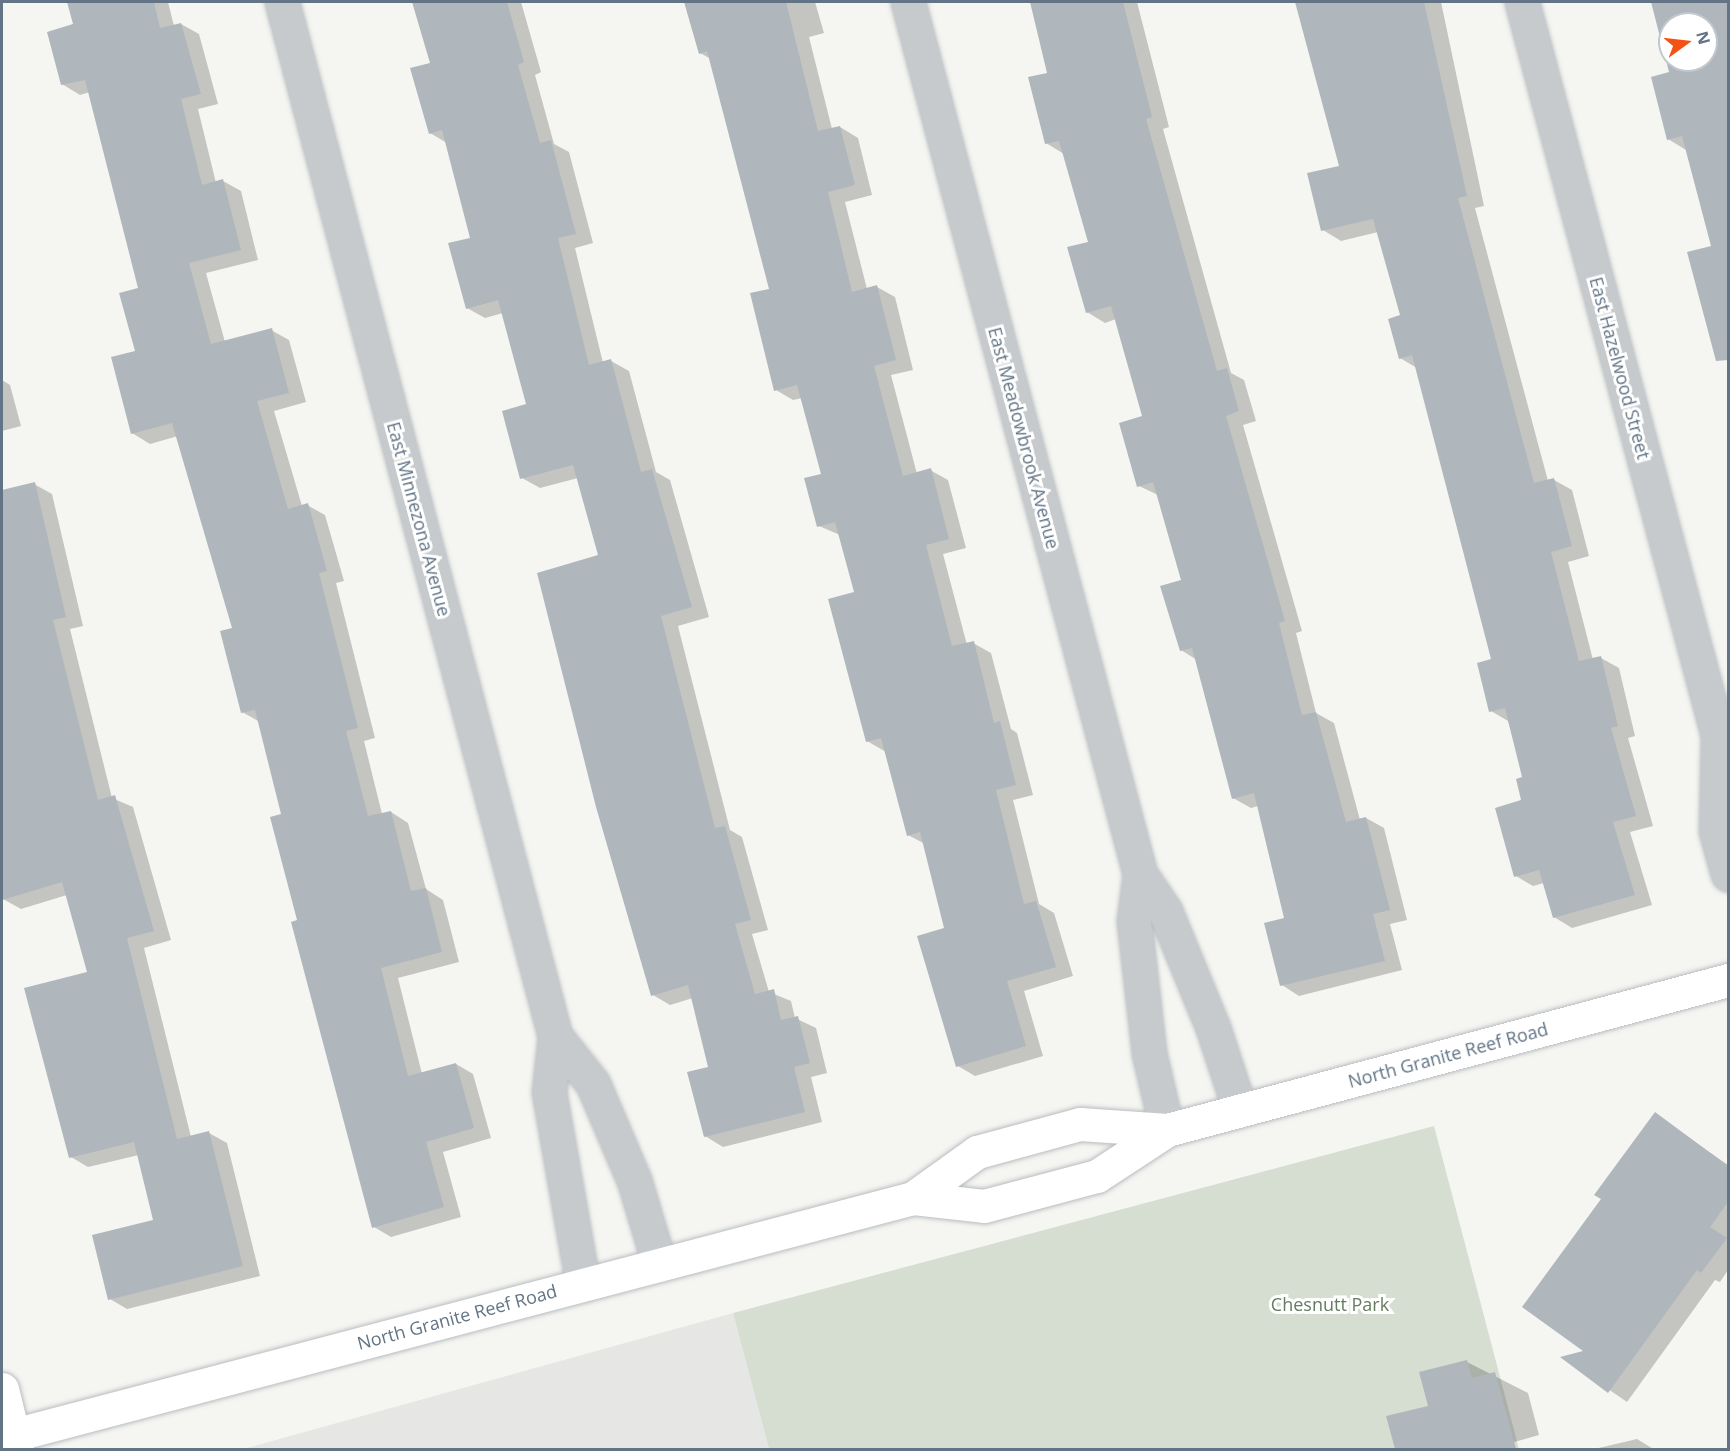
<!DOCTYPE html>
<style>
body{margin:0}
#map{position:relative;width:1730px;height:1451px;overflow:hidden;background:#f5f6f1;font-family:"Open Sans",sans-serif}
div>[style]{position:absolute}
.built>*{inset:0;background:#e6e7e5}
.green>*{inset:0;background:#d6ded2}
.shadow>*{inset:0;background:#0003}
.building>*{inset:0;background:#afb7bc}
.roads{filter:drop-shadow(0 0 2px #b9bdc2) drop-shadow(0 0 2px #b9bdc2)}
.street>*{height:33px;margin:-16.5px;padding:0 16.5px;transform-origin:16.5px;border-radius:16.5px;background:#c7cacd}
.secondary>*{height:33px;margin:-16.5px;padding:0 16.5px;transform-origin:16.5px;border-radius:16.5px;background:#fff}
span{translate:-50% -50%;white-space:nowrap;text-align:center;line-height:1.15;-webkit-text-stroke:6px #fff;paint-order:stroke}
.street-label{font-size:18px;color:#627485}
.park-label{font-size:18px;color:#657c61}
.frame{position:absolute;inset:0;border:3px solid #627485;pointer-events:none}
.north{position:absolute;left:1658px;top:12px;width:60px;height:60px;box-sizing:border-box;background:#fff;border:2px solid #c0c7ce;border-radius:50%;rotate:75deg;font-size:16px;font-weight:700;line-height:24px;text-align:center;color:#627485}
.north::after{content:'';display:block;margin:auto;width:21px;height:27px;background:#f35214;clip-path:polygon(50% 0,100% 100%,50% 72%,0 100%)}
</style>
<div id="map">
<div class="built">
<div style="clip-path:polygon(733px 1313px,769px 1449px,240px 1450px)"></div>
</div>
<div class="green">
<div style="clip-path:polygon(1434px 1126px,1519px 1449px,769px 1449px,733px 1313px)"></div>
</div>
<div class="shadow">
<div style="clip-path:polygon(68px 2px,168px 2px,174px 26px,181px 24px,199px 34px,218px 104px,198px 109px,216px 183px,223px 181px,241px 191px,258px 260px,206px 273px,225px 342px,271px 330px,289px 340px,306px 402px,274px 411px,302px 506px,307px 505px,325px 515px,344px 581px,336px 583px,375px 738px,364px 741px,382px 814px,391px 812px,408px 823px,426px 889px,443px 900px,459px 962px,398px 978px,422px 1074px,456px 1064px,473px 1074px,491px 1138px,443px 1152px,461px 1217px,391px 1237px,374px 1227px,299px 921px,283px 815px,260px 722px,242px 712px,234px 629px,178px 436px,150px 444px,132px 433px,139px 289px,90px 92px,80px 95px,62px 84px,75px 26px)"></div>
<div style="clip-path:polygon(413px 2px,521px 2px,541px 72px,535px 75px,554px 144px,569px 152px,593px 243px,575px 248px,603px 363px,611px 361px,629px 371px,656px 472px,670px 480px,709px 617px,678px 626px,730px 830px,742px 837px,768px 930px,752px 934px,769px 992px,791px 1001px,795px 1018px,816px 1028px,827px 1073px,811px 1077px,822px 1122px,723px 1147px,705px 1136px,710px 1068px,693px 998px,670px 1005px,653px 995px,600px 556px,578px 478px,540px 488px,522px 478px,528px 405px,503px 313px,485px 318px,467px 308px,472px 239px,447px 143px,430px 133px,432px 64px)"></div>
<div style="clip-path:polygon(686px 2px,815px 2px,824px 33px,809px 37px,832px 129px,840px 127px,858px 138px,872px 195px,845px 202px,867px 289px,877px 287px,895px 297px,913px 370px,891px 375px,917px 474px,930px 470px,948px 480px,966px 548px,943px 554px,967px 645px,973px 643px,991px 653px,1011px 729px,1017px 733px,1033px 795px,1013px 800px,1039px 904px,1054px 913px,1073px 976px,1024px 991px,1043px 1056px,975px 1076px,958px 1066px,946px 929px,925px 844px,908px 835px,886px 752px,867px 741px,856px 593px,840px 535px,819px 526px,822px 475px,802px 398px,793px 400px,776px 390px,771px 290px,711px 59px,700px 53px)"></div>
<div style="clip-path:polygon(1031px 2px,1137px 2px,1169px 127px,1163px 129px,1231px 373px,1244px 380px,1256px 421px,1243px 425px,1302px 631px,1296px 633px,1316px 713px,1334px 723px,1360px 820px,1366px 818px,1384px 828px,1407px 920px,1390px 924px,1402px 970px,1299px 996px,1282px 985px,1286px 919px,1258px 806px,1251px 808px,1233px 798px,1197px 660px,1181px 650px,1183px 581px,1158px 495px,1139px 486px,1143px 417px,1116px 319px,1105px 323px,1087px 312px,1090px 243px,1064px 154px,1046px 143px,1049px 74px)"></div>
<div style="clip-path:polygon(1296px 2px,1441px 2px,1484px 206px,1475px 208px,1548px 481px,1554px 480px,1572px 490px,1589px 556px,1568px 562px,1593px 660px,1601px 658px,1619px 668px,1635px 736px,1628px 738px,1653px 826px,1630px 832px,1652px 905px,1572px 928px,1554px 917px,1544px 883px,1533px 886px,1516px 876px,1524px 778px,1508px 721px,1491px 711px,1493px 660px,1417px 368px,1400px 358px,1402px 316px,1378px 232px,1341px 241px,1323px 230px,1341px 167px)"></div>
<div style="clip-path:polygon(evenodd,1653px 2px,1728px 2px,1728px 325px,1723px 326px,1713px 247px,1686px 150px,1668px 139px,1671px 73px,1653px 2px,1670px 24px,1706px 24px,1706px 60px,1670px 60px,1670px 24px)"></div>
<div style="clip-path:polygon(2px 380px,10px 385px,21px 426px,2px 431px)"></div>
<div style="clip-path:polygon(34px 484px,52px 494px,83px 626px,70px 629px,112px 798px,133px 807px,171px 940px,144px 948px,191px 1137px,209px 1133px,227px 1143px,260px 1276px,127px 1309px,110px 1299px,155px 1221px,139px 1155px,88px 1167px,71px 1157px,89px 973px,67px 895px,21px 909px,3px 899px,2px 893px,2px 670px,6px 669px,2px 650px,2px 492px)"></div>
<div style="clip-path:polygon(1655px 1114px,1728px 1165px,1728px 1270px,1720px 1282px,1715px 1280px,1627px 1402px,1563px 1358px,1587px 1352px,1603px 1199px)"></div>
<div style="clip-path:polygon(1467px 1362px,1528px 1393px,1539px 1435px,1514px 1442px,1516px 1450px,1396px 1450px,1388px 1417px,1429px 1407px)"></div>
<div style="clip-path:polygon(1637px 1439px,1655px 1450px,1590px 1450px)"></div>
</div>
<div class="building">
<div style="clip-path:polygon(67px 2px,154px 2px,160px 28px,181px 23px,201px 94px,181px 99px,202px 185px,223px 179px,241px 250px,189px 263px,211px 344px,272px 328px,289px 393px,257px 401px,288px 509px,308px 503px,327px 571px,319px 573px,358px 728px,346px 731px,368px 816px,391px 811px,411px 891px,426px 888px,442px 952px,381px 968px,408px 1076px,456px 1063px,474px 1128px,426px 1142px,444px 1207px,372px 1228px,291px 922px,297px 920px,270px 817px,281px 814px,255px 710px,241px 713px,220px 631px,232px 628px,172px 423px,131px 434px,111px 357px,135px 351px,119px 293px,138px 288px,85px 80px,61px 85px,47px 32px,73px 24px)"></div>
<div style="clip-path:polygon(412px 2px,507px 2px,524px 62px,518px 65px,540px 143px,551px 140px,576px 234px,558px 238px,589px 365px,611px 359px,641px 472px,652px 469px,692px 607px,661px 616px,715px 828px,725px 826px,751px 920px,735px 924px,755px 994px,774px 989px,781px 1020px,798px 1016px,810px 1063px,794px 1067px,805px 1112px,704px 1137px,687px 1072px,708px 1067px,688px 985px,651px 996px,596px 807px,537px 573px,598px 555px,573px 465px,520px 479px,502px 411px,526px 404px,498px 300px,466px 309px,448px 243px,470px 238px,442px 130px,429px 134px,410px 68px,430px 63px)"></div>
<div style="clip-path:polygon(684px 2px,786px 2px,818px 131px,840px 126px,855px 185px,828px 192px,852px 292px,877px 285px,896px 360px,874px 366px,903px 476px,931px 468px,949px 539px,926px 545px,952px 646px,974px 641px,994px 723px,1000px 721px,1016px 785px,996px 790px,1024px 904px,1036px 901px,1056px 967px,1007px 981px,1026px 1046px,956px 1067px,917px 936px,944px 928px,920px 832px,907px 836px,881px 738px,866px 742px,828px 599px,854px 592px,835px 522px,817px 527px,804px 478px,821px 474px,797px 385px,774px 391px,750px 293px,769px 289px,707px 51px,699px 54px)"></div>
<div style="clip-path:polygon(1030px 2px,1123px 2px,1152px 117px,1146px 119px,1217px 371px,1227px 368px,1239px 411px,1226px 416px,1285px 621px,1279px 623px,1302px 715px,1316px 712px,1346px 822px,1366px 817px,1390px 910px,1373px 914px,1385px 961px,1280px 986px,1264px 923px,1284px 918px,1254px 793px,1232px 799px,1192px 648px,1180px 651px,1160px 586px,1181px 580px,1153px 482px,1137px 487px,1119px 423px,1142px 416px,1111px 306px,1086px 313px,1067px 247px,1088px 242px,1059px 141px,1045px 144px,1028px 77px,1047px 73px)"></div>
<div style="clip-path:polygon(1295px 2px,1424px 2px,1467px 196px,1458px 198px,1534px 483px,1554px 478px,1572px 546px,1551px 552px,1579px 661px,1601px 656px,1618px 726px,1611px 728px,1636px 816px,1613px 822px,1635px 895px,1553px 918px,1539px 870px,1514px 877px,1495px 808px,1521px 800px,1516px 779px,1522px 777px,1505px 708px,1489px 712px,1477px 663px,1491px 659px,1412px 355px,1399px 359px,1388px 319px,1400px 315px,1373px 219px,1321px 231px,1307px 173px,1339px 166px)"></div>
<div style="clip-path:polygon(evenodd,1651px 2px,1728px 2px,1728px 360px,1716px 361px,1687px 252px,1711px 246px,1682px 136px,1667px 140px,1651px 77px,1669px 72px,1651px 2px,1670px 24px,1706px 24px,1706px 60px,1670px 60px,1670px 24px)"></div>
<div style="clip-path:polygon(35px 482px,66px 617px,53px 620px,98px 800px,115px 795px,154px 931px,127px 938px,177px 1139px,209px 1131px,243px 1266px,108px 1300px,92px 1235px,153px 1220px,134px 1142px,69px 1158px,24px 988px,87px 972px,62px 882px,2px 900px,2px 490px)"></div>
<div style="clip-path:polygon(1655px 1112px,1728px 1166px,1728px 1202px,1710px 1227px,1727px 1238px,1701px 1273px,1697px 1270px,1608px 1393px,1560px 1357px,1583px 1351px,1522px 1307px,1601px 1199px,1594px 1195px)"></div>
<div style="clip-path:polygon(1467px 1360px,1472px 1378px,1495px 1372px,1516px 1449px,1395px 1449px,1386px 1416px,1428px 1406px,1419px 1372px)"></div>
</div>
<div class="roads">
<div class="street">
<div style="left:282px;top:2px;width:1069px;rotate:75.21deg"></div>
<div style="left:555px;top:1036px;width:56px;rotate:96.1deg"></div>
<div style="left:549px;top:1092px;width:195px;rotate:80deg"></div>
<div style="left:908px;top:2px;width:902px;rotate:75.1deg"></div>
<div style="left:1140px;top:874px;width:45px;rotate:56deg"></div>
<div style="left:1165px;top:911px;width:126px;rotate:67.7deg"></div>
<div style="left:1213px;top:1028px;width:86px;rotate:71.8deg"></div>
<div style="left:1522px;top:2px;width:759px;rotate:75.03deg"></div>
<div style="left:1718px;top:735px;width:96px;rotate:91.2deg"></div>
<div style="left:1716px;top:831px;width:45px;rotate:74.4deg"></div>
<div style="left:1140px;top:874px;width:47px;rotate:97.3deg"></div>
<div style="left:1134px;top:921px;width:133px;rotate:83.5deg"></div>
<div style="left:1149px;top:1053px;width:79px;rotate:76.8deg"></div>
<div style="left:555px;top:1036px;width:61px;rotate:51.6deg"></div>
<div style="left:593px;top:1084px;width:104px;rotate:66.9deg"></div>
<div style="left:634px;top:1180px;width:87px;rotate:73.2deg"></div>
</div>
<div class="secondary">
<div style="left:913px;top:1198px;width:71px;rotate:6.4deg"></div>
<div style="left:984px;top:1206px;width:117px;rotate:-14.9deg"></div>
<div style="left:1097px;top:1176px;width:84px;rotate:-33.3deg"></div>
<div style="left:2px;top:1389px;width:63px;rotate:76.2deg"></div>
<div style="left:2px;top:1438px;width:942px;rotate:-14.76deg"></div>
<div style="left:913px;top:1198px;width:79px;rotate:-35.7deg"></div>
<div style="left:977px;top:1152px;width:107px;rotate:-15.2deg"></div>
<div style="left:1080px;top:1124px;width:87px;rotate:3.9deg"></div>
<div style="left:1167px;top:1130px;width:581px;rotate:-14.97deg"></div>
</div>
</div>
<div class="street-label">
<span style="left:1620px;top:368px;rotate:75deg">East Hazelwood Street</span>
<span style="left:1024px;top:438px;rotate:75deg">East Meadowbrook Avenue</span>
<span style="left:419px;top:519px;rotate:75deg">East Minnezona Avenue</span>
<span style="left:1448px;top:1055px;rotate:-15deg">North Granite Reef Road</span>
<span style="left:457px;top:1317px;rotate:-15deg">North Granite Reef Road</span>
</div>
<div class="park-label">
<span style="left:1330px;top:1304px">Chesnutt Park</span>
</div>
<div class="frame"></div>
<div class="north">N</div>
</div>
